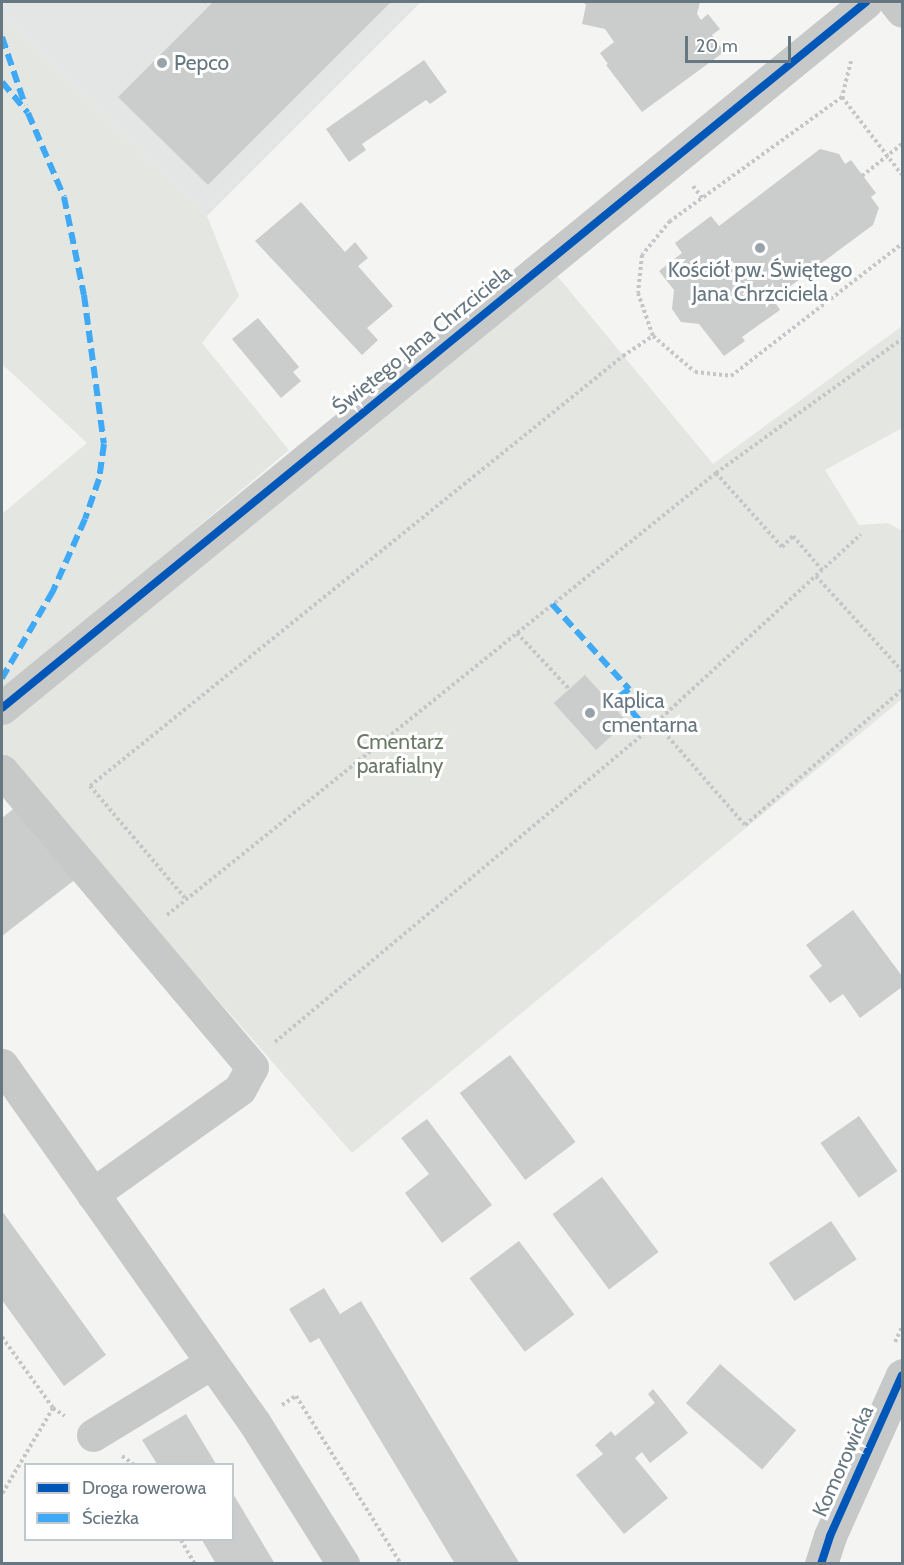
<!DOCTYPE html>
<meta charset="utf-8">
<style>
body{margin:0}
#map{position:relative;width:904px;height:1565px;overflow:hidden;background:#f4f4f3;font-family:Cabin,sans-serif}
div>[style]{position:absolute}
.built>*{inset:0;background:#e4e6e6}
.green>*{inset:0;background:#e3e6e1}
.building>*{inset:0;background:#cbcccc;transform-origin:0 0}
.path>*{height:4px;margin-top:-2px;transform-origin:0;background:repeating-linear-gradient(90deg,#c5c6c7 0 3px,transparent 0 6px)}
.minor>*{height:33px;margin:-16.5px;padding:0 16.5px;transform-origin:16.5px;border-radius:16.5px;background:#c7c9c9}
.quiet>*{height:6px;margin-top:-3px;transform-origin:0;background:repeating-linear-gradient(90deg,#3fa9f5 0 12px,transparent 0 18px)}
.cycleway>*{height:8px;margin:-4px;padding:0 4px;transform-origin:4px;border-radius:4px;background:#0057b8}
.dots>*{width:16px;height:16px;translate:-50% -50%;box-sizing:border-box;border:3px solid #fff;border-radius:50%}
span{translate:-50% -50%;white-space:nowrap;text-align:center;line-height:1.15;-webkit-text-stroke:6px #fff;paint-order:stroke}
.poi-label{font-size:21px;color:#677781}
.left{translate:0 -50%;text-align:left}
.street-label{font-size:21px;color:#677781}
.park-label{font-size:21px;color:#6a7965}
.frame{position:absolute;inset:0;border:3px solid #677781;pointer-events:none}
.legend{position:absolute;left:24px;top:1463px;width:210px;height:78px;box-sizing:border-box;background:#fff;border:2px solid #c2c9cd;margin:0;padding:8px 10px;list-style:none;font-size:18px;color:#677781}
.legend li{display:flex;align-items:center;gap:12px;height:30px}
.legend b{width:30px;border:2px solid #c2c9cd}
.scale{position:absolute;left:685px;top:36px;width:106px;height:27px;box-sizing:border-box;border:3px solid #677781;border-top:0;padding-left:8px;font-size:18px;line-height:21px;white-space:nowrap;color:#677781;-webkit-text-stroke:4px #fff;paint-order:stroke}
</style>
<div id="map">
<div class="built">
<div style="clip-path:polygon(6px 2px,421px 2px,207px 216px,2px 14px,2px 6px)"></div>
</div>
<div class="green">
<div style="clip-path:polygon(2px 14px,207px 216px,239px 296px,202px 343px,289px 450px,2px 692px,2px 514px,87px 443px,2px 364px)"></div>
<div style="clip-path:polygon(554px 272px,713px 464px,902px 326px,902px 428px,825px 470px,859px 525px,888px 523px,902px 531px,902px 699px,352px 1153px,2px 753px,2px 720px)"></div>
</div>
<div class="building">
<div style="clip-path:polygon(213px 2px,391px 2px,208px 185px,118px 97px)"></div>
<div style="clip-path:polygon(583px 2px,700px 2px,697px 14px,701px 20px,708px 14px,720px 29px,712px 35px,724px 52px,642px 112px,606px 65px,608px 64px,600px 53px,614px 42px,605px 29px,582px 24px,586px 5px)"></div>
<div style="clip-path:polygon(424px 60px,447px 92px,430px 104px,426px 100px,362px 144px,366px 150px,349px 162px,326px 129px)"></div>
<div style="clip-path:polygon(820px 149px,839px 154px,845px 164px,851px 160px,876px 193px,871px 197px,879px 208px,873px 225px,773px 299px,780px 310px,742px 337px,745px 341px,724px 356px,699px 324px,681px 322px,672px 309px,674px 290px,659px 271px,682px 253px,675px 243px,711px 216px,719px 226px)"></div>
<div style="clip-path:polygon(301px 202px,345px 252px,355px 242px,368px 258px,358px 266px,393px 306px,367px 328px,378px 340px,362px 355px,255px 241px)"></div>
<div style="clip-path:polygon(258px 318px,299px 367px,293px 372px,301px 381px,281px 398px,232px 339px)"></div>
<div style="left:585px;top:675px;width:63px;height:42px;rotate:48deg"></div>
<div style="clip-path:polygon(23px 801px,81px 875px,2px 936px,2px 818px)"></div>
<div style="clip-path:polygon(853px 910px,902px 976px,902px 987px,860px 1018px,843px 994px,830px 1003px,809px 976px,822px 966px,806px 945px)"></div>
<div style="left:510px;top:1055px;width:109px;height:63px;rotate:53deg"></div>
<div style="left:859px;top:1116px;width:67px;height:47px;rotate:55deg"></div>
<div style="clip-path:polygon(427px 1119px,492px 1205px,442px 1243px,405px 1193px,429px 1174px,401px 1138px)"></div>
<div style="left:602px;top:1177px;width:94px;height:62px;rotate:53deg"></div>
<div style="clip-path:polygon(2px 1211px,106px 1355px,64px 1386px,2px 1300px)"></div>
<div style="left:831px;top:1221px;width:46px;height:75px;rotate:56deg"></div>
<div style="left:519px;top:1241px;width:92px;height:62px;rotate:53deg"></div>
<div style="clip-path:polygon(324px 1288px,340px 1314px,361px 1301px,520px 1564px,455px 1564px,319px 1338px,310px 1343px,289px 1309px)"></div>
<div style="left:720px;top:1364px;width:101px;height:52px;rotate:41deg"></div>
<div style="clip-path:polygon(653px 1389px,688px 1433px,650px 1463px,642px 1452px,635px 1458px,668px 1498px,624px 1534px,576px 1475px,603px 1454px,595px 1445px,611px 1431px,615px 1436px,655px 1403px,648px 1394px)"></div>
<div style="clip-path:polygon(186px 1414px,216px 1464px,157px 1464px,142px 1440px)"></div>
<div style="clip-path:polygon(232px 1492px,275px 1564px,216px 1564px,202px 1540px,232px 1540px)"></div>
</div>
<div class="path">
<div style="left:205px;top:2px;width:1px;rotate:45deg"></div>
<div style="left:851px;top:61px;width:37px;rotate:104deg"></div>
<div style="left:842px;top:97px;width:212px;rotate:144.2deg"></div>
<div style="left:670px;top:221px;width:44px;rotate:129.5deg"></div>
<div style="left:642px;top:255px;width:38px;rotate:96deg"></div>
<div style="left:638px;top:293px;width:46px;rotate:70.8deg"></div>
<div style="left:653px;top:336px;width:55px;rotate:40.6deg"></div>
<div style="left:695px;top:372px;width:36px;rotate:6deg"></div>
<div style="left:731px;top:376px;width:216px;rotate:-37.7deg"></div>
<div style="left:842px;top:97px;width:98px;rotate:52.4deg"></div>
<div style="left:862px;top:176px;width:51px;rotate:-38.7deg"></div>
<div style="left:693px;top:186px;width:15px;rotate:53deg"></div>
<div style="left:716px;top:473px;width:99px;rotate:48.3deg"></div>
<div style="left:782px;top:547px;width:16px;rotate:-45deg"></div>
<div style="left:793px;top:536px;width:45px;rotate:49.5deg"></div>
<div style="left:816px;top:576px;width:128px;rotate:47.8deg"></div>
<div style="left:517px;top:633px;width:76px;rotate:47.1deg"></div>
<div style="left:656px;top:723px;width:135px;rotate:48.9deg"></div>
<div style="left:745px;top:825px;width:207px;rotate:-40.7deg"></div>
<div style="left:185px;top:898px;width:147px;rotate:-130.3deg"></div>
<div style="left:90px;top:786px;width:685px;rotate:-38.9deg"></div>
<div style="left:623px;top:356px;width:36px;rotate:-34deg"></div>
<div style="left:167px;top:915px;width:705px;rotate:-38.84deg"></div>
<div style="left:716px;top:473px;width:229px;rotate:-35.8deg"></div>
<div style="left:275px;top:1042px;width:486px;rotate:-39.9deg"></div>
<div style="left:648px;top:730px;width:289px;rotate:-42.6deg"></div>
<div style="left:2px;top:1337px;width:87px;rotate:54.3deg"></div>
<div style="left:53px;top:1408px;width:100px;rotate:120.7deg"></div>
<div style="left:895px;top:1342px;width:17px;rotate:-65deg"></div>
<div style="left:282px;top:1405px;width:17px;rotate:-33deg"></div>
<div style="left:296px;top:1396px;width:198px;rotate:58deg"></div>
<div style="left:53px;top:1408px;width:14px;rotate:34deg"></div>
<div style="left:122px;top:1456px;width:14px;rotate:36deg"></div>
<div style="left:181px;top:1540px;width:28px;rotate:60deg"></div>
</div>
<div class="minor">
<div style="left:895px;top:2px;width:11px;rotate:52deg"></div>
<div style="left:2px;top:708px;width:1116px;rotate:-39.25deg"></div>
<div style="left:2px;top:771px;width:387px;rotate:49.8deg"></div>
<div style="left:252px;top:1067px;width:25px;rotate:119deg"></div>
<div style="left:240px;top:1089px;width:181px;rotate:144.5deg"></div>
<div style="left:2px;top:1065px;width:437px;rotate:54.8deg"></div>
<div style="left:254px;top:1422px;width:168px;rotate:57.9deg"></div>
<div style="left:93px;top:1435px;width:138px;rotate:-31.4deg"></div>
<div style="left:821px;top:1564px;width:29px;rotate:-72deg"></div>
<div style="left:830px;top:1536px;width:176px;rotate:-65.9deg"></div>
</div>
<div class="quiet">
<div style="left:2px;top:37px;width:72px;rotate:71.3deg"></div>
<div style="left:2px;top:82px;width:40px;rotate:50deg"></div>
<div style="left:28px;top:113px;width:91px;rotate:66.8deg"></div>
<div style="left:64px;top:197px;width:100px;rotate:78.5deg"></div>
<div style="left:84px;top:295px;width:150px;rotate:82.4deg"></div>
<div style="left:104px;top:444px;width:35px;rotate:98deg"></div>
<div style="left:99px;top:479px;width:42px;rotate:109.3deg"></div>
<div style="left:85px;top:519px;width:79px;rotate:114deg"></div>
<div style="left:53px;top:591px;width:101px;rotate:120.4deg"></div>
<div style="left:552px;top:604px;width:115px;rotate:47.8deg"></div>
<div style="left:629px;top:689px;width:13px;rotate:141deg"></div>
<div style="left:619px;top:697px;width:44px;rotate:48.7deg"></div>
</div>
<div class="cycleway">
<div style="left:2px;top:708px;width:1116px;rotate:-39.25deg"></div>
<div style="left:821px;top:1564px;width:29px;rotate:-72deg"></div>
<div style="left:830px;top:1536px;width:176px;rotate:-65.9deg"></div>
</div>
<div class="dots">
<div style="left:162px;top:63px;background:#98a3a9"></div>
<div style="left:760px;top:248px;background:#98a3a9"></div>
<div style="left:590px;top:713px;background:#98a3a9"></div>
</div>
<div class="poi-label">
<span class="left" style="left:174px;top:63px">Pepco</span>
<span style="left:760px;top:282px">Kościół pw. Świętego<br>Jana Chrzciciela</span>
<span class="left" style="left:602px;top:713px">Kaplica<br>cmentarna</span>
</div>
<div class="street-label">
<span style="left:422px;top:340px;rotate:-39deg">Świętego Jana Chrzciciela</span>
<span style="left:843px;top:1461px;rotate:-66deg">Komorowicka</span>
</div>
<div class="park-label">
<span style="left:400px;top:754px">Cmentarz<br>parafialny</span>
</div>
<div class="frame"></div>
<ul class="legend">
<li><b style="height:8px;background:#0057b8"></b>Droga rowerowa</li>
<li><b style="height:8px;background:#3fa9f5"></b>Ścieżka</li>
</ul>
<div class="scale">20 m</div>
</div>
